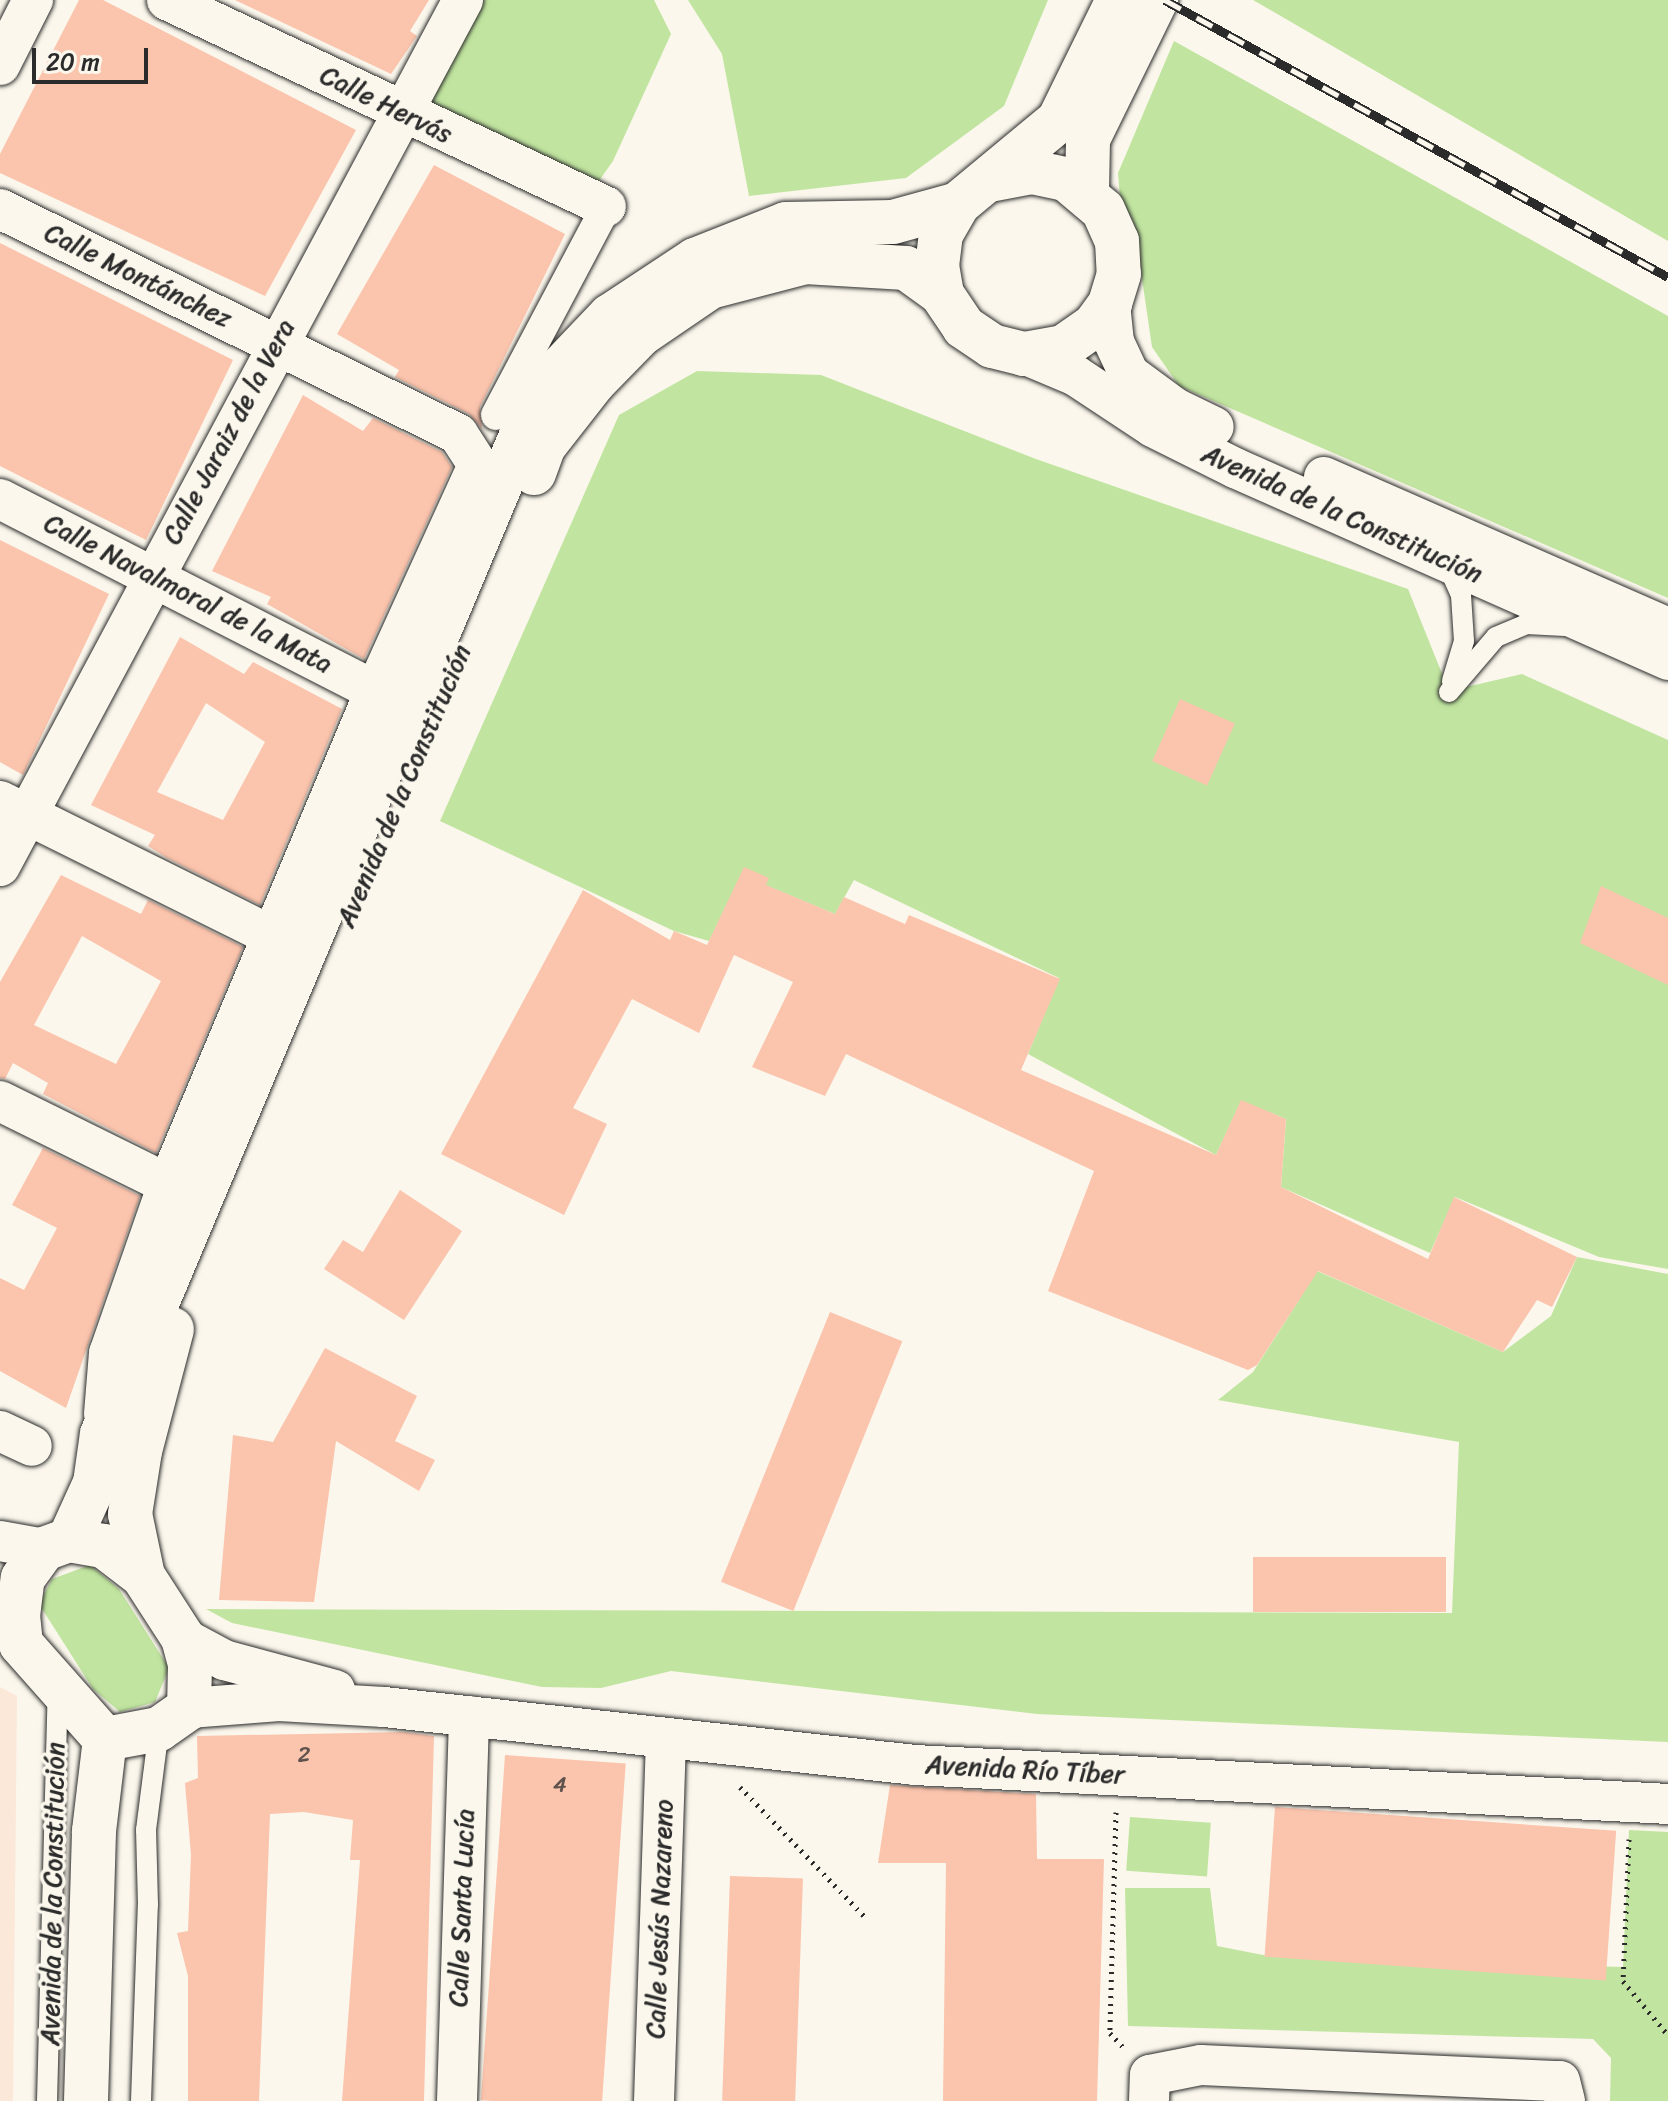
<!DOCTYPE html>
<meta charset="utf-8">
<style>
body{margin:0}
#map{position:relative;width:1668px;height:2101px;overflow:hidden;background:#fbf7ec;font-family:Sriracha,sans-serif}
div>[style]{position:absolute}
.built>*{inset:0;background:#fbe8d9}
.green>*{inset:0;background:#c1e5a0;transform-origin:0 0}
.building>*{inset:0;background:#fbc4ad;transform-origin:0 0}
.path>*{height:5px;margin-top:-2.5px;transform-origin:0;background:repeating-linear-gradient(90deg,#2b2b2b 0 2px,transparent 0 8px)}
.roads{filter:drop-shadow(0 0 2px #2b2b2b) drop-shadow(0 0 2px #2b2b2b)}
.service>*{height:20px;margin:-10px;padding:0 10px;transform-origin:10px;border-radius:10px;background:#fbf7ec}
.pedestrian>*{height:30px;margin:-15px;padding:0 15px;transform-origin:15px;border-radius:15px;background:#fbf7ec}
.minor>*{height:40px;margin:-20px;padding:0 20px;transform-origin:20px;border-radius:20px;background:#fbf7ec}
.secondary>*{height:44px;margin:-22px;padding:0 22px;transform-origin:22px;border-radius:22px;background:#fbf7ec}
.rail>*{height:9px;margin-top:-4.5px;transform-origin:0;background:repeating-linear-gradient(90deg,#fbf7ec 0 18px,#2b2b2b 0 36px);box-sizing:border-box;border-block:2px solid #2b2b2b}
span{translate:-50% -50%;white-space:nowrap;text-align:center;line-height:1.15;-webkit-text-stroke:7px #fbf7ec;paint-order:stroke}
.number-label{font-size:22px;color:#5f514c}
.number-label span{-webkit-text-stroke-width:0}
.street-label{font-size:26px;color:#2b2b2b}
.scale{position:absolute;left:32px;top:48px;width:116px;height:36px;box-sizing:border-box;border:4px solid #2b2b2b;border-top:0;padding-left:10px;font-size:24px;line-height:28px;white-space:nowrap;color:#2b2b2b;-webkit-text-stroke:6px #fbf7ec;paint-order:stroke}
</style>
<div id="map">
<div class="built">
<div style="clip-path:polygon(0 1687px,17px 1696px,13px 2101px,0 2101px)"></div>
</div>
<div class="green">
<div style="clip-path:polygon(484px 0,654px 0,671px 34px,613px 161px,591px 192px,423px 109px)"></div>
<div style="clip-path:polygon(688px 0,1048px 0,1004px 106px,906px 178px,749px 196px,722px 54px)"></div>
<div style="clip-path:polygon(1253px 0,1668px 0,1668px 241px)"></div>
<div style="clip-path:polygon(1174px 41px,1668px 316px,1668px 598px,1179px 386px,1152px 347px,1134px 224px,1120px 198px,1118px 173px)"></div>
<div style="clip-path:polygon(697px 371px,821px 375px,1036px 459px,1408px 589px,1449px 691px,1522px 674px,1668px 740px,1668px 1269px,1599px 1257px,1455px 1197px,1430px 1253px,1281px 1187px,1286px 1119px,1241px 1101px,1216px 1155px,1028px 1054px,1059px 978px,854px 880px,835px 914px,741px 875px,709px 941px,674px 931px,440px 821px,619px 415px)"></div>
<div style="clip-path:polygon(1577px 1257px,1668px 1274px,1668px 1742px,1037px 1714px,671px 1671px,601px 1688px,542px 1687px,232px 1623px,206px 1609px,1452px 1613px,1459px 1442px,1218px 1400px,1253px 1372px,1299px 1300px,1308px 1267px,1503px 1352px,1551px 1316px)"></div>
<div style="clip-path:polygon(90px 1565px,119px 1589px,169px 1668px,155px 1702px,120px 1712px,93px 1689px,39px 1604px,52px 1579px)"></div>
<div style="left:1130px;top:1817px;width:81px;height:54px;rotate:4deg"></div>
<div style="clip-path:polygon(1629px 1830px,1668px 1832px,1668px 2101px,1610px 2101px,1611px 2058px,1593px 2039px,1128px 2026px,1125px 1888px,1210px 1888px,1217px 1946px,1273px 1957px,1623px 1967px)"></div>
</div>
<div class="building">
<div style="clip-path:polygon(79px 0,103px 0,356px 130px,265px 296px,0 173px,0 154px)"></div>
<div style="clip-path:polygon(235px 0,429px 0,410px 31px,417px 36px,391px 74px)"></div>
<div style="clip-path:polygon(434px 165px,565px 234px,480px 407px,482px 429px,469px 414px,395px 377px,399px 370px,337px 334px)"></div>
<div style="clip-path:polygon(0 243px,233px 360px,146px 540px,0 466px)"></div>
<div style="clip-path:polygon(303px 395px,363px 431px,373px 418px,442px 452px,452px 467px,364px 659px,267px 604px,271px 597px,212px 571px)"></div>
<div style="clip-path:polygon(0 540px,109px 594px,23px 775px,0 762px)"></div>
<div style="clip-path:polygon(evenodd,180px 637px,244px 674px,253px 662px,342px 709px,260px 905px,167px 858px,148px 846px,155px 835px,91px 805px,180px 637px,206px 703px,265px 742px,223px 820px,157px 792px,206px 703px)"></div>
<div style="left:1180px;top:699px;width:60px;height:68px;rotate:24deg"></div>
<div style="clip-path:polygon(744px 867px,769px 878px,766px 885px,835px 914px,844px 897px,905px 924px,909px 915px,1060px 979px,1021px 1070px,1216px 1155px,1241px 1100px,1286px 1119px,1281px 1187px,1428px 1259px,1454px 1197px,1577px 1257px,1552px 1307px,1537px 1300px,1503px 1352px,1318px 1271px,1257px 1365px,1248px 1370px,1048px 1291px,1094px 1171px,846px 1054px,825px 1096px,752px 1067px,793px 982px,734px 955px,699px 1033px,632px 999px,573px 1108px,607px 1124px,564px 1215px,441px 1154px,583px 890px,670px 940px,674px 931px,707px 945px)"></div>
<div style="clip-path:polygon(evenodd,61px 875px,141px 914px,148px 900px,243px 947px,156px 1153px,43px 1094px,48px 1083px,13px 1063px,5px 1079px,0 1078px,0 982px,61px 875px,82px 936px,161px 981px,116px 1064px,34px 1025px,82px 936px)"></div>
<div style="clip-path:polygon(1601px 886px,1668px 918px,1668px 985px,1580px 943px)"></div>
<div style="clip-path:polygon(43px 1148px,140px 1196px,66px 1408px,0 1371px,0 1278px,24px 1290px,57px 1228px,12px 1205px)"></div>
<div style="clip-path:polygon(400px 1190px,462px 1231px,404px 1320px,324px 1269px,343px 1240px,363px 1252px)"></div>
<div style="left:830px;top:1312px;width:78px;height:291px;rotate:22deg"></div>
<div style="clip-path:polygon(325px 1348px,417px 1396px,395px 1441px,435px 1460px,419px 1491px,336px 1441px,314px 1602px,219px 1600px,233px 1435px,273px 1442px)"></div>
<div style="left:1253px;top:1557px;width:193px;height:55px"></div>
<div style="clip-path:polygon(404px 1732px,434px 1736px,424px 2101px,342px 2101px,360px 1860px,350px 1860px,353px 1820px,304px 1812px,270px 1814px,259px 2101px,188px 2101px,188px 1976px,177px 1933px,188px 1931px,191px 1855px,185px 1783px,198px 1778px,197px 1736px)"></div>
<div style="left:505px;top:1755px;width:121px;height:346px;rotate:4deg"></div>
<div style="clip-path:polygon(890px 1785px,1036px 1794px,1037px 1859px,1104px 1859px,1097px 2101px,943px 2101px,946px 1863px,878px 1863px)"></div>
<div style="left:1275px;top:1807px;width:342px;height:150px;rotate:4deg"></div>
<div style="left:730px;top:1876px;width:73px;height:225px;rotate:2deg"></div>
</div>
<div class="path">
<div style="left:740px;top:1787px;width:179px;rotate:46.1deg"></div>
<div style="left:1116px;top:1812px;width:221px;rotate:91.6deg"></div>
<div style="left:1110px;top:2033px;width:22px;rotate:47deg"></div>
<div style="left:1629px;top:1839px;width:142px;rotate:92.4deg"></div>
<div style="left:1623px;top:1981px;width:70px;rotate:50.2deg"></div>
</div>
<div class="roads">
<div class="service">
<div style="left:1448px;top:566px;width:32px;rotate:66deg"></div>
<div style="left:1461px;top:595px;width:46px;rotate:86.3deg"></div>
<div style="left:1464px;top:641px;width:42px;rotate:106.7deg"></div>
<div style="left:1449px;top:692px;width:72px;rotate:-49.5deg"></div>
<div style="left:1496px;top:637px;width:33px;rotate:-23deg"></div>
<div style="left:1526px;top:624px;width:39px;rotate:3deg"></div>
<div style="left:47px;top:2101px;width:407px;rotate:-88.5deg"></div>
<div style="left:141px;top:2101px;width:196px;rotate:-88deg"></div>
<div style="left:148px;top:1905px;width:75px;rotate:-91.5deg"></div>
<div style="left:146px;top:1830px;width:102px;rotate:-82.7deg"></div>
</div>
<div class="pedestrian">
<div style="left:496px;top:415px;width:235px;rotate:-62.1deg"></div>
</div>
<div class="minor">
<div style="left:167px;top:0;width:485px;rotate:25.2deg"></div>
<div style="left:0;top:65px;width:73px;rotate:-63.1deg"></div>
<div style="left:0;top:209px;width:510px;rotate:26.16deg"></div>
<div style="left:458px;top:434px;width:37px;rotate:57deg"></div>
<div style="left:478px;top:465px;width:248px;rotate:114.5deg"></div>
<div style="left:375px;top:691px;width:535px;rotate:112.78deg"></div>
<div style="left:168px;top:1184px;width:179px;rotate:109.2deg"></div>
<div style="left:109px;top:1353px;width:61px;rotate:94.7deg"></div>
<div style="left:1110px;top:304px;width:38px;rotate:84deg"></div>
<div style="left:1114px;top:342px;width:35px;rotate:65deg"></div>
<div style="left:1129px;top:374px;width:57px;rotate:36.5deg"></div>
<div style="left:1175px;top:408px;width:43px;rotate:26deg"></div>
<div style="left:1024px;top:354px;width:56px;rotate:22.9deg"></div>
<div style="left:1076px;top:376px;width:92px;rotate:33.5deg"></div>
<div style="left:1153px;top:427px;width:92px;rotate:26.6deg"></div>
<div style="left:1235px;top:468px;width:474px;rotate:23.9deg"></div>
<div style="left:1324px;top:477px;width:376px;rotate:23.7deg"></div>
<div style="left:0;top:499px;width:421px;rotate:27.1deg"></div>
<div style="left:0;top:801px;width:306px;rotate:26.4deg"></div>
<div style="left:0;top:866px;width:982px;rotate:-61.87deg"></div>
<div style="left:0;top:1101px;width:187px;rotate:26.3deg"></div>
<div style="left:0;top:1431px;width:35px;rotate:25deg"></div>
<div style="left:0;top:1541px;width:45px;rotate:10.3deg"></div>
<div style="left:183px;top:1638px;width:47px;rotate:28.2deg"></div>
<div style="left:224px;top:1660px;width:115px;rotate:15.1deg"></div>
<div style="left:189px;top:1708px;width:90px;rotate:-4.4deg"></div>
<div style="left:279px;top:1701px;width:105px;rotate:3.3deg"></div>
<div style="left:384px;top:1707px;width:534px;rotate:6.23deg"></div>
<div style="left:915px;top:1765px;width:754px;rotate:2.96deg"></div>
<div style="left:457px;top:2101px;width:385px;rotate:-88.2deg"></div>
<div style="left:654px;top:2101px;width:363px;rotate:-88.1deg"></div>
<div style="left:1149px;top:2101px;width:26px;rotate:-88deg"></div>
<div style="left:1150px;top:2075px;width:52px;rotate:-11.1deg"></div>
<div style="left:1201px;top:2065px;width:359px;rotate:2.6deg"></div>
<div style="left:1560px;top:2081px;width:21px;rotate:76deg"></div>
</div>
<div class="secondary">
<div style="left:990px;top:180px;width:43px;rotate:-10.8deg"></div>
<div style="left:1032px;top:172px;width:35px;rotate:12deg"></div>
<div style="left:1066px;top:179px;width:48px;rotate:40deg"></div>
<div style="left:1103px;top:210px;width:34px;rotate:66deg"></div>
<div style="left:1117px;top:241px;width:33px;rotate:87deg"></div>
<div style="left:1119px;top:274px;width:31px;rotate:107deg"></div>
<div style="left:1110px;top:304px;width:26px;rotate:126deg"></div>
<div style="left:1095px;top:325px;width:38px;rotate:145deg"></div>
<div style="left:1064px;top:347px;width:41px;rotate:170.1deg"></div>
<div style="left:1024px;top:354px;width:33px;rotate:-166deg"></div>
<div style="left:992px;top:346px;width:34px;rotate:-146deg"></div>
<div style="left:964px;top:327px;width:40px;rotate:-124deg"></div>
<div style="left:942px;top:294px;width:28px;rotate:-100deg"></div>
<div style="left:937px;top:266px;width:32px;rotate:-83deg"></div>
<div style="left:941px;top:234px;width:34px;rotate:-60deg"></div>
<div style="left:958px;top:204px;width:131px;rotate:-39.7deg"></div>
<div style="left:1059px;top:120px;width:134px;rotate:-63.8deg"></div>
<div style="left:1087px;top:192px;width:53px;rotate:-88.9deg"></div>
<div style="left:1088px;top:139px;width:155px;rotate:-63.9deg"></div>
<div style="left:534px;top:473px;width:29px;rotate:-70deg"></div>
<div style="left:544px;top:446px;width:81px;rotate:-52deg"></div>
<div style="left:594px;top:382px;width:67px;rotate:-45.6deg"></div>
<div style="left:641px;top:334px;width:83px;rotate:-34.3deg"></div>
<div style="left:710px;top:287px;width:98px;rotate:-14.7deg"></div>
<div style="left:805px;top:262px;width:101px;rotate:3.4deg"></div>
<div style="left:906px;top:268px;width:44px;rotate:35.8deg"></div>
<div style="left:69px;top:1540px;width:63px;rotate:-65.5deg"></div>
<div style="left:95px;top:1483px;width:49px;rotate:-81.9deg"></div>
<div style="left:102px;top:1434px;width:1088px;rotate:-67.23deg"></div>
<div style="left:523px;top:431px;width:63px;rotate:-61.4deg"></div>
<div style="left:553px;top:376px;width:83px;rotate:-46.5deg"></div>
<div style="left:610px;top:316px;width:102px;rotate:-33.4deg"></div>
<div style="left:695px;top:260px;width:98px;rotate:-21.6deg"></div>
<div style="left:786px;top:224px;width:107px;rotate:-1.1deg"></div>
<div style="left:893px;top:222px;width:67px;rotate:-15.5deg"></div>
<div style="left:69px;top:1540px;width:36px;rotate:10deg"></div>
<div style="left:104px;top:1546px;width:49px;rotate:37.6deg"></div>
<div style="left:143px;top:1576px;width:74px;rotate:57.2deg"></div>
<div style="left:183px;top:1638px;width:28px;rotate:75deg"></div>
<div style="left:190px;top:1665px;width:43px;rotate:91.3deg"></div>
<div style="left:189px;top:1708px;width:37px;rotate:145deg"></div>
<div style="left:159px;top:1729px;width:55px;rotate:169.5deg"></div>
<div style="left:105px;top:1739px;width:127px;rotate:-131.5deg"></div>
<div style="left:21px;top:1644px;width:28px;rotate:-96deg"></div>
<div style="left:18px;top:1616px;width:38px;rotate:-83deg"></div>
<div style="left:23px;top:1578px;width:36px;rotate:-54deg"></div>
<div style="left:44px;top:1549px;width:27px;rotate:-20deg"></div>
<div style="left:143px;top:1576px;width:63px;rotate:-101.8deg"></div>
<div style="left:130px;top:1514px;width:64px;rotate:-81deg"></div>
<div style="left:140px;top:1451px;width:126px;rotate:-75.3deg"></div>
<div style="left:86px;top:2101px;width:270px;rotate:-88.3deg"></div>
<div style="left:94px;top:1831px;width:93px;rotate:-83.2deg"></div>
</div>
</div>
<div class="rail">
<div style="left:1165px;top:0;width:574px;rotate:28.84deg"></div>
</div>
<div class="number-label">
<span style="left:304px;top:1755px">2</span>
<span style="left:560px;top:1785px">4</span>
</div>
<div class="street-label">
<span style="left:386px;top:105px;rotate:26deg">Calle Hervás</span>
<span style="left:138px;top:276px;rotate:26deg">Calle Montánchez</span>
<span style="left:229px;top:432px;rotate:-62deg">Calle Jaraiz de la Vera</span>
<span style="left:1342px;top:514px;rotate:24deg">Avenida de la Constitución</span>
<span style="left:188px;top:594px;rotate:27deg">Calle Navalmoral de la Mata</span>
<span style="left:404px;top:786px;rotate:-67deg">Avenida de la Constitución</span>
<span style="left:1025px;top:1770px;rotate:3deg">Avenida Río Tíber</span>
<span style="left:53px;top:1894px;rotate:-89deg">Avenida de la Constitución</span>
<span style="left:462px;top:1908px;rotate:-88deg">Calle Santa Lucía</span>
<span style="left:660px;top:1919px;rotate:-88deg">Calle Jesús Nazareno</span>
</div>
<div class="scale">20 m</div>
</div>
